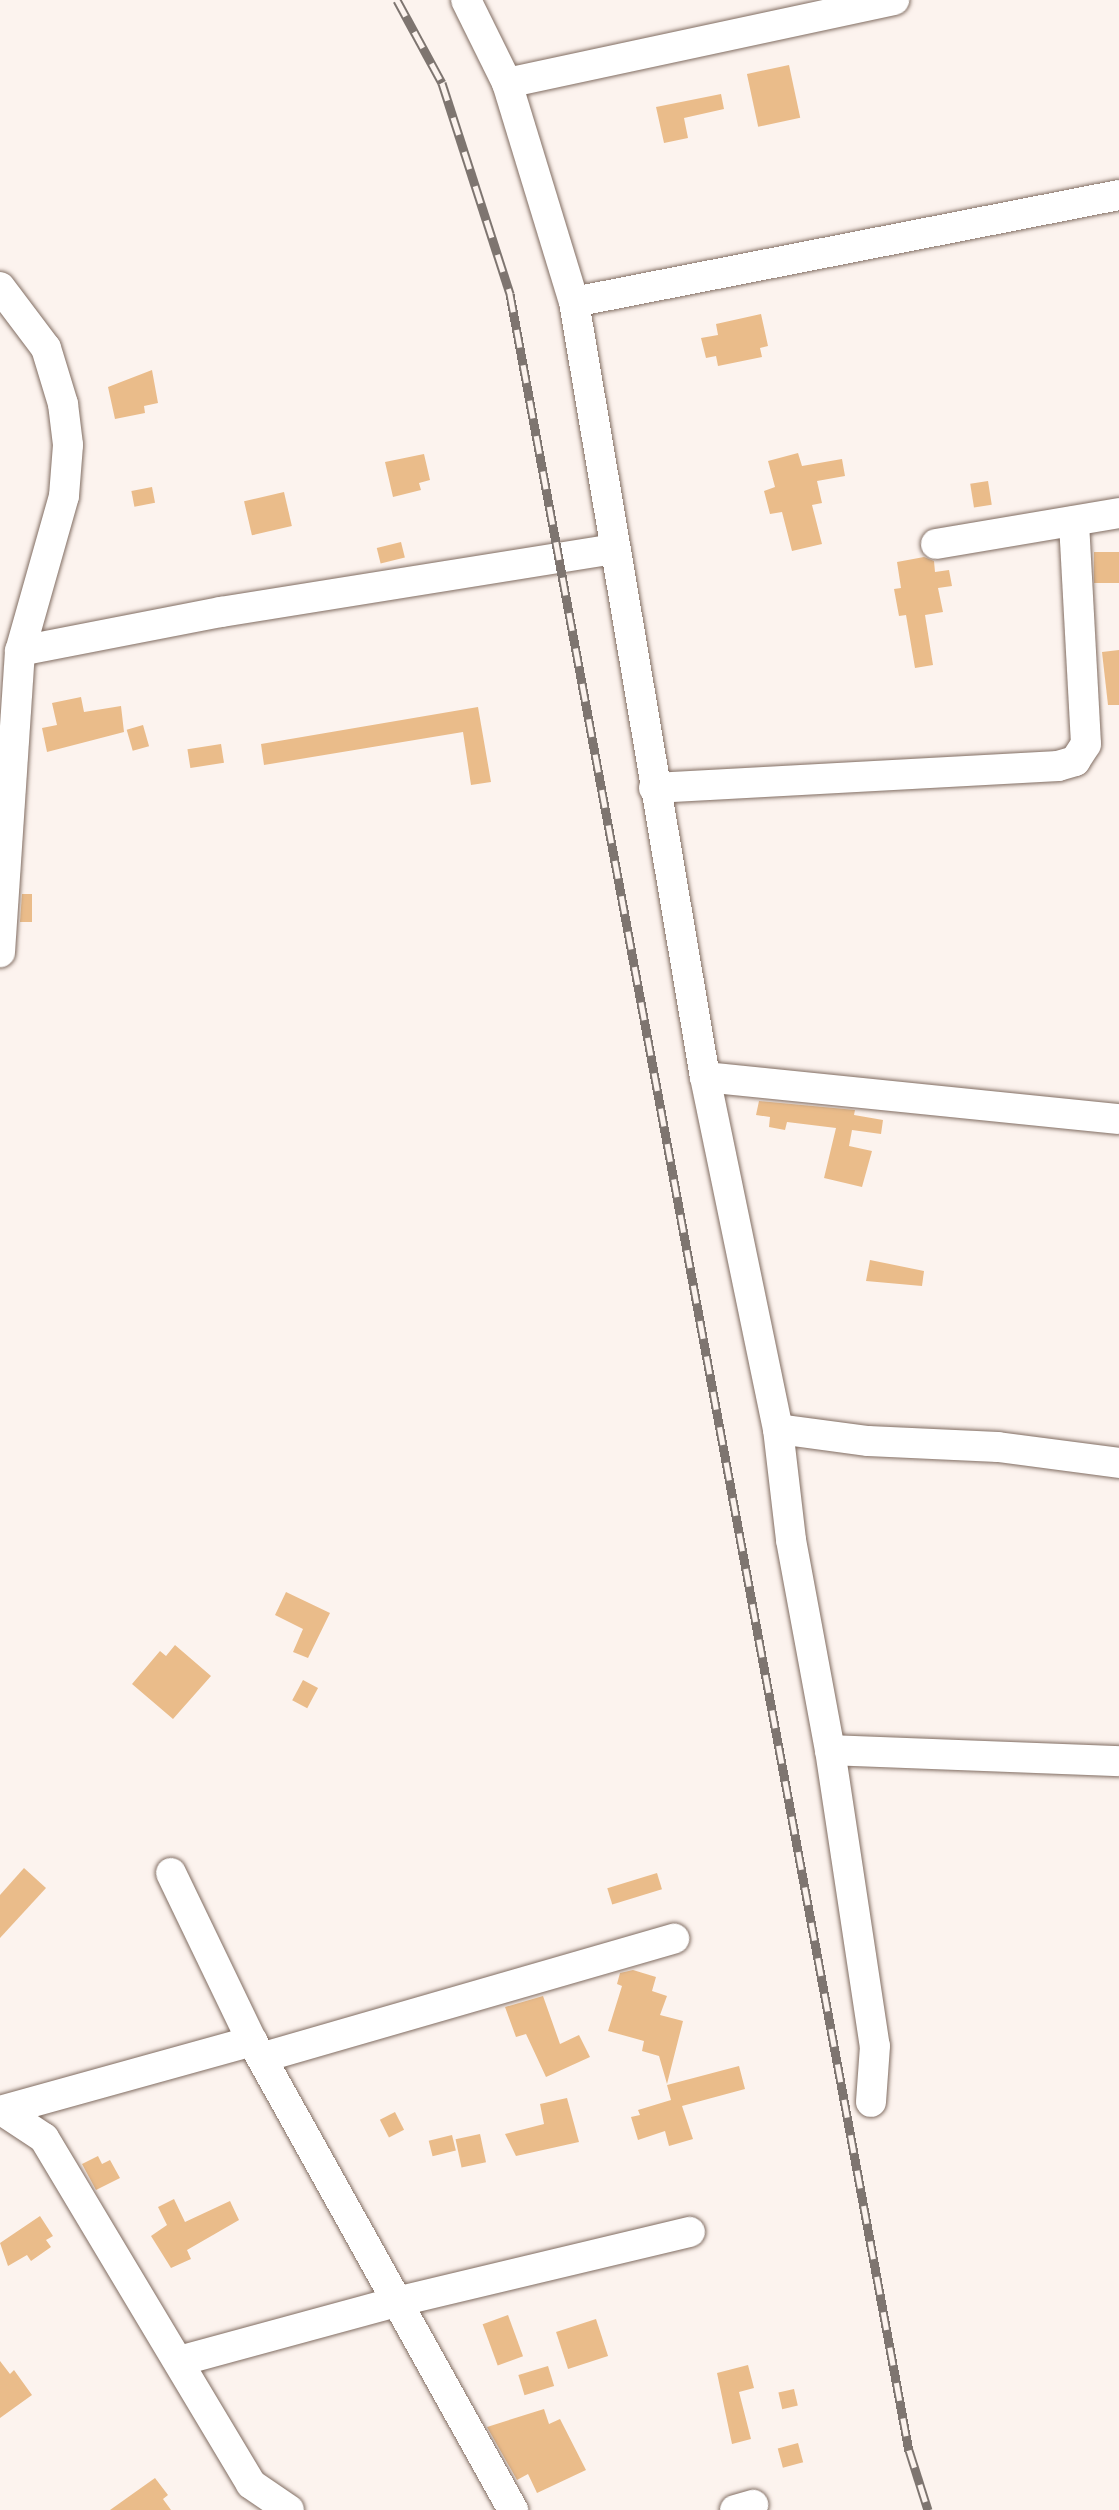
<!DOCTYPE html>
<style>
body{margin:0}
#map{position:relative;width:1119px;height:2510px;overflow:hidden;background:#fcf3ee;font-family:"Source Serif 4",serif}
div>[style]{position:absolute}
.building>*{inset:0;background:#eabc8a;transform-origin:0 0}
.roads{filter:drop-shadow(0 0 2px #816d62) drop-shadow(0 0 2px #816d62)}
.minor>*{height:30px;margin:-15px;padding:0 15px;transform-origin:15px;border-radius:15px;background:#fff}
.rail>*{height:9px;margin-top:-4.5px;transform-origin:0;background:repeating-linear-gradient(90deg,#fcf3ee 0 18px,#7e7570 0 36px);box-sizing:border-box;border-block:2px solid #7e7570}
span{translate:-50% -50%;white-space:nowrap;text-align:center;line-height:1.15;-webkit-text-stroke:7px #fcf3ee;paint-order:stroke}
</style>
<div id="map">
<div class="building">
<div style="left:789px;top:65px;width:54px;height:43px;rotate:78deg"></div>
<div style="clip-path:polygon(721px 94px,724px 109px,684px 118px,688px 138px,664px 143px,656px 107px)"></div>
<div style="clip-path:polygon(761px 314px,768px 346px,760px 348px,762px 357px,718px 366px,716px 356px,706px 358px,701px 338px,718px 335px,716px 324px)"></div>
<div style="clip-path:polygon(152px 370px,158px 403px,144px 406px,145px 413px,115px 419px,108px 387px)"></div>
<div style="clip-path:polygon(798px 453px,802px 466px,842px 459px,845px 476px,817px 481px,822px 503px,812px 505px,822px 544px,792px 551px,782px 512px,770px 514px,764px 491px,775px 487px,768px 461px)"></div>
<div style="clip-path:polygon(424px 454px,430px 480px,419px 483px,421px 490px,393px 497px,385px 462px)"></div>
<div style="left:988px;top:481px;width:24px;height:18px;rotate:81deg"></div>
<div style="left:152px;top:487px;width:16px;height:21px;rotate:79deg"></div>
<div style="left:284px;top:492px;width:35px;height:41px;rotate:77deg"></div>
<div style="left:401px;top:542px;width:16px;height:25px;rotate:76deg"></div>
<div style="left:1119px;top:552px;width:31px;height:25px;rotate:90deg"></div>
<div style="clip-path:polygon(924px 557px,934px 561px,935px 572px,949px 570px,952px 586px,938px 588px,943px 612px,925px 615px,933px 665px,915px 668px,906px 615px,899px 616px,894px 589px,901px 588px,897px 562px)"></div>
<div style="clip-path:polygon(1119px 650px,1119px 705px,1108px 705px,1102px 652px)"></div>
<div style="clip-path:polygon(81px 697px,84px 712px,121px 706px,124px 732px,47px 752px,42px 728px,57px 725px,52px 703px)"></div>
<div style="clip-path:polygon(478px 707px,491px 782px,471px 785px,463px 732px,264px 765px,261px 744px)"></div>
<div style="left:143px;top:725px;width:22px;height:17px;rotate:74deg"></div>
<div style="left:221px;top:744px;width:19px;height:34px;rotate:81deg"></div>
<div style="clip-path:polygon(22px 894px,32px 894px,32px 922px,20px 922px)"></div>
<div style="clip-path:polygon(759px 1101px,855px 1110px,854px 1115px,883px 1120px,881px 1134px,852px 1130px,849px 1146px,872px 1151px,862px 1187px,824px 1178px,836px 1128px,787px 1122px,785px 1130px,769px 1127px,770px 1117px,756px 1115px)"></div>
<div style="clip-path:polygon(870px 1260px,924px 1271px,922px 1286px,866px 1281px)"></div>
<div style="clip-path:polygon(286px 1592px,330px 1613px,308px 1658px,293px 1652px,303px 1629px,275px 1615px)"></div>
<div style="clip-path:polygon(175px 1645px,211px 1676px,173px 1719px,132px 1684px,160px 1651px,166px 1656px)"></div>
<div style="left:303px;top:1680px;width:17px;height:23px;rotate:28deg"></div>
<div style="clip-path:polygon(24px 1868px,46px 1888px,0 1938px,0 1895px)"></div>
<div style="left:657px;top:1873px;width:17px;height:52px;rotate:73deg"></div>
<div style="clip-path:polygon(633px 1970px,656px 1977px,652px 1991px,667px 1996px,660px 2015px,683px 2021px,667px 2084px,659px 2056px,642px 2051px,644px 2041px,608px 2031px,622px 1986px,617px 1984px,620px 1973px)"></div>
<div style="clip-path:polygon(543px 1996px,560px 2044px,579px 2035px,590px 2057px,546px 2077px,526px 2034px,516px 2037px,505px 2007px)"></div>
<div style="clip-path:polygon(739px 2066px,745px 2089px,682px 2106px,693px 2139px,669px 2146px,665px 2131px,638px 2140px,631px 2117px,640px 2115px,638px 2110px,671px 2100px,667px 2085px)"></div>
<div style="clip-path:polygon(567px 2098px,579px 2142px,516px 2156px,505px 2134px,544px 2124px,540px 2104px)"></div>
<div style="left:395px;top:2112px;width:20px;height:17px;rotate:63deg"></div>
<div style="left:480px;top:2134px;width:29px;height:25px;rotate:78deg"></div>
<div style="left:452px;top:2135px;width:16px;height:24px;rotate:76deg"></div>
<div style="clip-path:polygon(98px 2156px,102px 2164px,110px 2160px,120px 2178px,96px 2190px,82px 2164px)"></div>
<div style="clip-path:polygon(174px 2199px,185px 2222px,230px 2201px,239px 2220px,187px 2250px,191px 2259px,171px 2268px,151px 2236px,167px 2225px,158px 2207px)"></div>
<div style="clip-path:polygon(40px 2216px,53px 2236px,46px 2240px,51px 2247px,31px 2261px,27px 2255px,8px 2266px,0 2243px)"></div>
<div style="left:508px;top:2315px;width:44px;height:27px;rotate:70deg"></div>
<div style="left:596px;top:2319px;width:39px;height:42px;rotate:72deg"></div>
<div style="clip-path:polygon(0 2361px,10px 2374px,14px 2370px,32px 2395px,0 2418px)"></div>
<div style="clip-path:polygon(748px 2365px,754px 2388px,739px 2392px,751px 2439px,732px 2444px,717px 2373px)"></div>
<div style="left:548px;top:2366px;width:21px;height:31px;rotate:73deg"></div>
<div style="left:794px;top:2389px;width:17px;height:16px;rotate:77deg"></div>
<div style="clip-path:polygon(544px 2409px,549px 2424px,560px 2419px,586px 2470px,537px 2493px,528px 2474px,517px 2480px,487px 2427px)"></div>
<div style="left:798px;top:2443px;width:20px;height:21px;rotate:75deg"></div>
<div style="clip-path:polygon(155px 2478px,168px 2495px,163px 2499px,171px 2510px,110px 2510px)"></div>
</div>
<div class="roads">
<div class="minor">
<div style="left:466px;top:0;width:93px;rotate:63.7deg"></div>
<div style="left:507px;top:83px;width:229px;rotate:73deg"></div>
<div style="left:574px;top:302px;width:786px;rotate:80.41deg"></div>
<div style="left:705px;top:1077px;width:359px;rotate:78.3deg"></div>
<div style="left:778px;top:1429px;width:112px;rotate:83.3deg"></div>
<div style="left:791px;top:1540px;width:214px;rotate:79.5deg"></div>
<div style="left:830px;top:1750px;width:299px;rotate:81.4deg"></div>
<div style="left:875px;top:2046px;width:56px;rotate:94.1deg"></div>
<div style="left:507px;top:83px;width:396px;rotate:-12.1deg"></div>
<div style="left:0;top:287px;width:76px;rotate:53deg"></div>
<div style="left:46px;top:348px;width:59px;rotate:73.1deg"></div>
<div style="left:63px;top:404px;width:41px;rotate:83deg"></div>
<div style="left:68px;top:445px;width:51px;rotate:94.5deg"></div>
<div style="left:64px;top:496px;width:161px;rotate:105.8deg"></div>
<div style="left:20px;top:651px;width:302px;rotate:93.8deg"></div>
<div style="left:574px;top:302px;width:555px;rotate:-11.11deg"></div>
<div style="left:936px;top:544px;width:186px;rotate:-9.6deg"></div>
<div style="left:20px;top:651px;width:205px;rotate:-11deg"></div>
<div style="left:221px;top:612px;width:399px;rotate:-9.1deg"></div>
<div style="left:654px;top:788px;width:405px;rotate:-3.1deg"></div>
<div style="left:1058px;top:766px;width:18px;rotate:-16deg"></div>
<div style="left:1075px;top:761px;width:20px;rotate:-57deg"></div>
<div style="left:1086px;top:744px;width:223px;rotate:-93.1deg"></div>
<div style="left:705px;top:1077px;width:416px;rotate:5.8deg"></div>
<div style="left:778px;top:1429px;width:91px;rotate:7.6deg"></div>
<div style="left:868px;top:1441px;width:130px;rotate:2.6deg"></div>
<div style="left:998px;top:1447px;width:122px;rotate:7.5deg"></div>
<div style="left:830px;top:1750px;width:289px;rotate:2.2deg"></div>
<div style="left:171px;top:1873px;width:187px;rotate:64.3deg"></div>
<div style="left:252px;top:2041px;width:537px;rotate:60.9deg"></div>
<div style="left:264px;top:2057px;width:427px;rotate:-16.1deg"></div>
<div style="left:0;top:2111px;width:262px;rotate:-15.5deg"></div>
<div style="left:3px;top:2111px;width:49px;rotate:33.4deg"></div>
<div style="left:44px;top:2138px;width:403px;rotate:59.1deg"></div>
<div style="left:251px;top:2484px;width:46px;rotate:34.4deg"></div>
<div style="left:179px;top:2361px;width:229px;rotate:-15.2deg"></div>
<div style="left:400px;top:2301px;width:298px;rotate:-13.4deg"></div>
<div style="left:735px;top:2510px;width:19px;rotate:-16deg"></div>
</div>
</div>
<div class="rail">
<div style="left:397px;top:0;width:94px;rotate:61.5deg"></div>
<div style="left:442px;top:83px;width:222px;rotate:72.1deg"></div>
<div style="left:510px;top:294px;width:2193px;rotate:79.52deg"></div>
<div style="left:909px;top:2450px;width:63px;rotate:72.4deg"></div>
</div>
</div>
